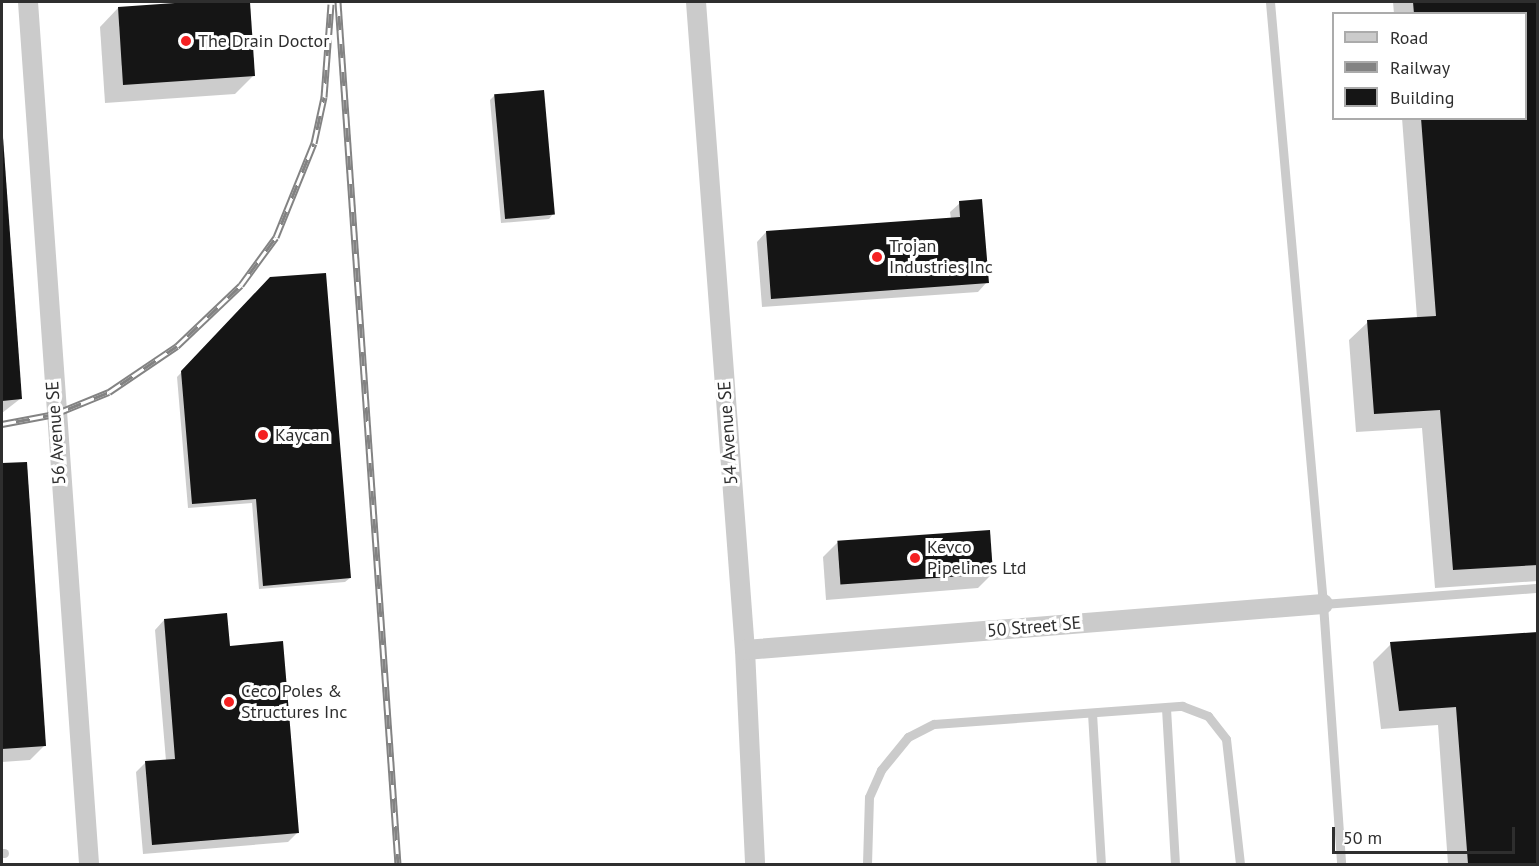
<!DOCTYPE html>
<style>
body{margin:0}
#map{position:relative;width:1539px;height:866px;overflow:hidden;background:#fff;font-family:"PT Sans",sans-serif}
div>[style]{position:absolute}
.shadow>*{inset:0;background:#0003}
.building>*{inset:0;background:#151515;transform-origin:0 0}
.lane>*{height:9px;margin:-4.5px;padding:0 4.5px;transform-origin:4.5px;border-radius:4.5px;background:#cbcbcb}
.street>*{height:20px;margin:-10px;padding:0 10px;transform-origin:10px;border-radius:10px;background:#cbcbcb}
.rail>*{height:7px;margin-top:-3.5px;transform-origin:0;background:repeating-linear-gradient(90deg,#fff 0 14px,#838383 0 28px);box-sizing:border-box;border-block:2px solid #838383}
.dots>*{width:16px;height:16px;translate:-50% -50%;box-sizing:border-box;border:3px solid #fff;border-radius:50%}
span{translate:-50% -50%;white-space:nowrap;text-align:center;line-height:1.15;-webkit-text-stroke:6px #fff;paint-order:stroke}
.poi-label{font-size:18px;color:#2e2e2e}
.left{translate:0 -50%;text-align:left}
.street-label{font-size:18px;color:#2e2e2e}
.frame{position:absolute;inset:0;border:3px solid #2e2e2e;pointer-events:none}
.legend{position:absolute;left:1332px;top:12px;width:195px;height:108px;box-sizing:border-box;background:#fff;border:2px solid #ababab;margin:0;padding:8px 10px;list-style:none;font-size:18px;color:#2e2e2e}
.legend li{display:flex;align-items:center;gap:12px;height:30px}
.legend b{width:30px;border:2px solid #ababab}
.scale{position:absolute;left:1332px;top:827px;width:183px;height:27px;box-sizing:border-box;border:3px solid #2e2e2e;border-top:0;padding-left:8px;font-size:18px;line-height:21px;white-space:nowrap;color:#2e2e2e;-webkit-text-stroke:4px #fff;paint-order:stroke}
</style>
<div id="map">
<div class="shadow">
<div style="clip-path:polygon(210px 2px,248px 2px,254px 75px,235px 94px,105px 103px,100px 27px,118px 8px)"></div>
<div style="clip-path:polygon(1393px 2px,1538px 2px,1538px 581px,1435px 588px,1422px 428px,1356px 432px,1349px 340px,1368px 322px,1417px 318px,1402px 118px,1526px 118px,1526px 14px,1394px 14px)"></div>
<div style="clip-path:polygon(495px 95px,553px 214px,549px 219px,501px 223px,490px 100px)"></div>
<div style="clip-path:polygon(2px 120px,20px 399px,2px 413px)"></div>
<div style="clip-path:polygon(960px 203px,987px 282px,978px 292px,762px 307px,757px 242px,766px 232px,951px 219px,950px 212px)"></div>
<div style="clip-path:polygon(271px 279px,350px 578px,345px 582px,259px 589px,252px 503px,188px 508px,177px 377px)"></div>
<div style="clip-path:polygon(26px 463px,44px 746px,30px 760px,2px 762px,2px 465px)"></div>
<div style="clip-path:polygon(837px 543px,992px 574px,978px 588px,826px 600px,823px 557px)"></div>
<div style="clip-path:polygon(164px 620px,298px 832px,288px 842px,143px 854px,136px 772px,146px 762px,166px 761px,155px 630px)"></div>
<div style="clip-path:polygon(1538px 633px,1538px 864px,1448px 864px,1438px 725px,1381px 729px,1373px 662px,1391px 644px)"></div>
</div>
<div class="building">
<div style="clip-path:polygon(189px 2px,250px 2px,255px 76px,123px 85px,118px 7px)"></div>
<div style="clip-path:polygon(1413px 2px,1538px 2px,1538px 565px,1453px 570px,1440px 410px,1374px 414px,1367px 320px,1436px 316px,1421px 118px,1526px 118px,1526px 14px,1414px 14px)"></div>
<div style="left:544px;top:90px;width:125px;height:50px;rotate:85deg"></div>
<div style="clip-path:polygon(2px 124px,22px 399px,2px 401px)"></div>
<div style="clip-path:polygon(982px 199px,989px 283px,771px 299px,766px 231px,960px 217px,959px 201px)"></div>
<div style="clip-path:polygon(326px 273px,351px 578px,263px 586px,256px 499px,192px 504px,181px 371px,270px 277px)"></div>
<div style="clip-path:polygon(27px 462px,46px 746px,2px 749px,2px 463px)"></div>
<div style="left:990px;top:530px;width:44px;height:153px;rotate:86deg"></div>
<div style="clip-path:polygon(227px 613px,230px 646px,283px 641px,299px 833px,152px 845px,145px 761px,175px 759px,164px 619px)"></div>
<div style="clip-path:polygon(1538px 632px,1538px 864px,1468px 864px,1456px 707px,1399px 711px,1390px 642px)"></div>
</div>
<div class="lane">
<div style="left:1270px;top:2px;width:604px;rotate:84.97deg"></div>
<div style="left:1323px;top:604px;width:261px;rotate:86deg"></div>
<div style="left:1323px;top:604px;width:216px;rotate:-4.3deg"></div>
<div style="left:1166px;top:708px;width:156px;rotate:86.7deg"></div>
<div style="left:1092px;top:713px;width:151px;rotate:86.6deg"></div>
<div style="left:2px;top:853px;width:2px"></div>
<div style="left:867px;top:864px;width:67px;rotate:-88.3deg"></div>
<div style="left:869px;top:797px;width:30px;rotate:-66deg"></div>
<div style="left:881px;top:770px;width:43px;rotate:-50.7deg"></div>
<div style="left:908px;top:737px;width:29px;rotate:-27deg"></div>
<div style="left:934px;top:724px;width:249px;rotate:-4.2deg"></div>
<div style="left:1182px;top:706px;width:28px;rotate:21deg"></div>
<div style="left:1208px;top:716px;width:29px;rotate:52deg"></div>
<div style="left:1226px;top:739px;width:126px;rotate:83.6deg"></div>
</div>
<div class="street">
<div style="left:28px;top:2px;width:864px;rotate:85.95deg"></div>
<div style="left:696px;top:2px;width:650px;rotate:85.68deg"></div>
<div style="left:745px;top:650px;width:214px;rotate:87.3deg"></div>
<div style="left:745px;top:650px;width:580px;rotate:-4.55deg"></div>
</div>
<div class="rail">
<div style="left:338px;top:2px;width:864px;rotate:86.02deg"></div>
<div style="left:2px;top:424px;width:54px;rotate:-10.7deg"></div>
<div style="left:55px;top:414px;width:58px;rotate:-22.2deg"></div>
<div style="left:109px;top:392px;width:82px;rotate:-34.1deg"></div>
<div style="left:177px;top:346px;width:88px;rotate:-43.6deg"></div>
<div style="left:241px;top:285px;width:59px;rotate:-53.9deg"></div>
<div style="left:276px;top:237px;width:101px;rotate:-68deg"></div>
<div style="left:314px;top:143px;width:47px;rotate:-77.7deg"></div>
<div style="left:324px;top:97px;width:93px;rotate:-85.7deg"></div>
</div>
<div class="dots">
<div style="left:186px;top:41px;background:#f42122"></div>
<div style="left:877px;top:257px;background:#f42122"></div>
<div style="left:263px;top:435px;background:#f42122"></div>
<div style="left:915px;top:558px;background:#f42122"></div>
<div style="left:229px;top:702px;background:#f42122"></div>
</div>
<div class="poi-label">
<span class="left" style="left:198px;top:41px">The Drain Doctor</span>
<span class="left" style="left:889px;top:257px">Trojan<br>Industries Inc</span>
<span class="left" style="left:275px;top:435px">Kaycan</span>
<span class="left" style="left:927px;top:558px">Kevco<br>Pipelines Ltd</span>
<span class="left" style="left:241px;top:702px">Ceco Poles &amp;<br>Structures Inc</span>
</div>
<div class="street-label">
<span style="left:56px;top:433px;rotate:-94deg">56 Avenue SE</span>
<span style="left:728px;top:433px;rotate:-94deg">54 Avenue SE</span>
<span style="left:1034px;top:627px;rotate:-5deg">50 Street SE</span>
</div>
<div class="frame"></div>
<ul class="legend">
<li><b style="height:8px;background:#cbcbcb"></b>Road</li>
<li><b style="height:8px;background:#838383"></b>Railway</li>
<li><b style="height:16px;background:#151515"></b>Building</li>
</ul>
<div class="scale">50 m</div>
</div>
